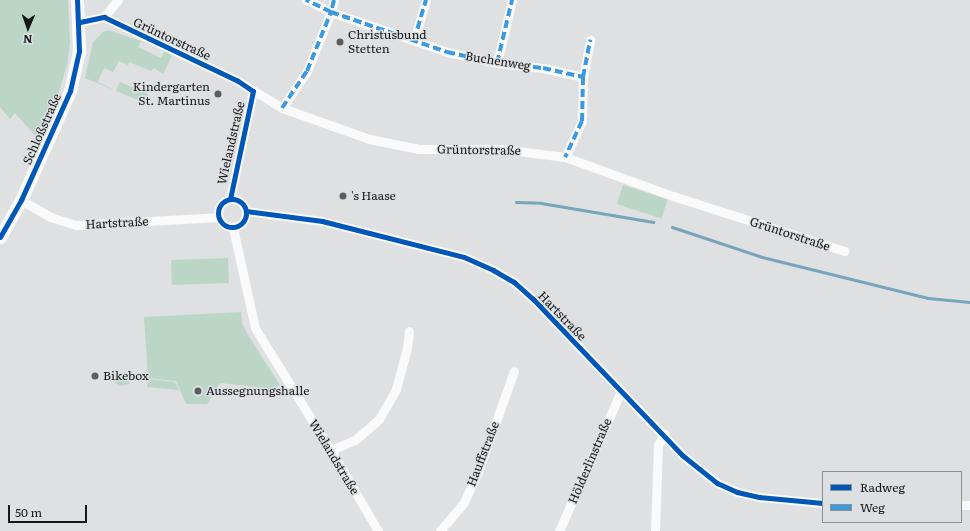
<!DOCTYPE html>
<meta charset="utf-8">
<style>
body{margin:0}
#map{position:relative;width:970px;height:531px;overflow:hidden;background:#dee0e2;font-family:Literata,serif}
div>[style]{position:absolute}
.green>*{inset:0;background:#bbd6c6;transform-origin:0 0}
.stream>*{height:3px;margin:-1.5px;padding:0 1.5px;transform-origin:1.5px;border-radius:1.5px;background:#78a4bc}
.street>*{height:9px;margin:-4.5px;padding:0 4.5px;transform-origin:4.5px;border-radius:4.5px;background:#fafafb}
.street>.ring{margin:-4.5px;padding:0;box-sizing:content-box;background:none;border:9px solid #fafafb;border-radius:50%}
.secondary>*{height:13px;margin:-6.5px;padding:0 6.5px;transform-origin:6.5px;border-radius:6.5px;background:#fafafb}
.quiet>*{height:4px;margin-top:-2px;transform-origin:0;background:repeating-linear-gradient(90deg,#3b9adf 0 8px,transparent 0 12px)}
.cycleway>*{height:5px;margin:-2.5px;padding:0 2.5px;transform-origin:2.5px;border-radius:2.5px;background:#0057b8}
.cycleway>.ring{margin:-2.5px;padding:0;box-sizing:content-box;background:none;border:5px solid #0057b8;border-radius:50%}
.dots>*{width:11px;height:11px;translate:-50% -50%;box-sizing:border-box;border:2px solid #dde0e3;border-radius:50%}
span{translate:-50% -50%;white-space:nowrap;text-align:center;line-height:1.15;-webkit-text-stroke:3px #dde0e3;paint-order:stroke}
.poi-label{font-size:12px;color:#161718}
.left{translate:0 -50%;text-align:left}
.right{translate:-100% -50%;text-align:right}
.street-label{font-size:12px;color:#161718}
.legend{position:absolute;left:822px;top:471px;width:140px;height:52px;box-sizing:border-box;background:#dde0e3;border:1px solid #8d9092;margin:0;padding:5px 7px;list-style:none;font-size:12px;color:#161718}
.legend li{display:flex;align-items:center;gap:8px;height:20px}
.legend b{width:20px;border:1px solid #8d9092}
.north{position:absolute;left:8px;top:8px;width:40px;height:40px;-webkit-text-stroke:3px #dde0e3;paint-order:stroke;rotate:182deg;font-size:11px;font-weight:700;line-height:16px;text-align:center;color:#161718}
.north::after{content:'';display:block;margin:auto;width:14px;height:18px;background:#161718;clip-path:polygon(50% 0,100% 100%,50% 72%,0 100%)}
.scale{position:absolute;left:8px;top:505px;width:79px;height:18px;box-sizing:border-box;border:2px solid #161718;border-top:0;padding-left:5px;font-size:12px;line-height:14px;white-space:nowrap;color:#161718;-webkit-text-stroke:3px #dde0e3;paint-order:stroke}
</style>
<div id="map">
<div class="green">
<div style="clip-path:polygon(0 0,68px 0,70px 43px,67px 65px,59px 92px,39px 140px,15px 113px,10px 119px,0 107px)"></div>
<div style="clip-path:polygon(108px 30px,141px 41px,138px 47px,161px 58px,165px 51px,172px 56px,163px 74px,154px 68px,151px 71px,129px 62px,128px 65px,119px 61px,113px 72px,104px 68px,98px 82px,116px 91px,120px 82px,146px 93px,150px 97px,147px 104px,85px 78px,93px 42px,103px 32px)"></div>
<div style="left:623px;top:185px;width:47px;height:20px;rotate:18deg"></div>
<div style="left:228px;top:258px;width:25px;height:57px;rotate:88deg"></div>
<div style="clip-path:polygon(241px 312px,242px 323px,248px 335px,280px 385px,273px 389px,220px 383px,207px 404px,186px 404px,176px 381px,148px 378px,144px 317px)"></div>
<div style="clip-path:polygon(130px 372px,129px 384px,121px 386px,114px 382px,112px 373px)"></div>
<div style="clip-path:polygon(148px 379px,175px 382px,179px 390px,147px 387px)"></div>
</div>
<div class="stream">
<div style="left:516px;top:202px;width:25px;rotate:2deg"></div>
<div style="left:541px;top:203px;width:114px;rotate:9.6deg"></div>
<div style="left:672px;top:227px;width:95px;rotate:18.4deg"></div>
<div style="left:762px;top:257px;width:171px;rotate:13.9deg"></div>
<div style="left:928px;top:298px;width:42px;rotate:5.4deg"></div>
</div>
<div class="street">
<div style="left:334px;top:0;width:12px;rotate:104deg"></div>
<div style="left:331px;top:12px;width:123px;rotate:19deg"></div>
<div style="left:447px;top:52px;width:51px;rotate:12.4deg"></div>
<div style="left:497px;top:63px;width:46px;rotate:6.2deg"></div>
<div style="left:543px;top:68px;width:41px;rotate:12.7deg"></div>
<div style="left:583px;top:77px;width:44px;rotate:91.3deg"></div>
<div style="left:582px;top:121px;width:40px;rotate:115deg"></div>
<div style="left:104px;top:17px;width:22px;rotate:-51deg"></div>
<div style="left:80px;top:22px;width:25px;rotate:-12deg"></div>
<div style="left:104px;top:17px;width:148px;rotate:25.5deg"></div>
<div style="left:238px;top:81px;width:52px;rotate:31.5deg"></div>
<div style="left:282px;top:108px;width:92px;rotate:19.6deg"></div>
<div style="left:369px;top:139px;width:51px;rotate:11.3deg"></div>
<div style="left:419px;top:149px;width:82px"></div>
<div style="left:501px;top:149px;width:64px;rotate:7.1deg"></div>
<div style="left:565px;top:157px;width:115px;rotate:19.9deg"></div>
<div style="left:673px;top:196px;width:180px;rotate:17.8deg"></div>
<div style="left:414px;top:40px;width:42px;rotate:-73.3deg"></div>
<div style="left:497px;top:63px;width:65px;rotate:-76.6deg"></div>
<div style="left:583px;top:77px;width:38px;rotate:-79deg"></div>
<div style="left:282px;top:108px;width:45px;rotate:-56deg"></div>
<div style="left:307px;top:71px;width:64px;rotate:-67.9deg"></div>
<div style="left:331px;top:12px;width:28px;rotate:-154deg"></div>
<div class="ring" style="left:218px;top:199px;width:19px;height:19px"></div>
<div style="left:230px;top:199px;width:110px;rotate:-78deg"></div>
<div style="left:21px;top:200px;width:34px;rotate:30deg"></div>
<div style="left:50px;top:217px;width:28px;rotate:17deg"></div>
<div style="left:77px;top:225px;width:141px;rotate:-3.2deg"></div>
<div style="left:246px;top:211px;width:77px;rotate:7.5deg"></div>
<div style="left:322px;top:221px;width:146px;rotate:14.2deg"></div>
<div style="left:464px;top:257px;width:32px;rotate:24deg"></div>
<div style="left:493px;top:270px;width:24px;rotate:30deg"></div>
<div style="left:514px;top:282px;width:27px;rotate:42deg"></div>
<div style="left:534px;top:300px;width:214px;rotate:46.3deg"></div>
<div style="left:682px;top:455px;width:45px;rotate:38.7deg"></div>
<div style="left:717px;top:483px;width:22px;rotate:24deg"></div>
<div style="left:737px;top:492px;width:23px;rotate:13deg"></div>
<div style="left:759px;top:497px;width:64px;rotate:5.4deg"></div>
<div style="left:233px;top:228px;width:102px;rotate:77.6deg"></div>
<div style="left:255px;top:328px;width:160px;rotate:58.3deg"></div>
<div style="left:339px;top:464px;width:78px;rotate:59.8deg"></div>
<div style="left:331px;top:450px;width:26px;rotate:-23deg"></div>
<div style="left:355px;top:440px;width:32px;rotate:-41deg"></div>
<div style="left:379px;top:419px;width:34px;rotate:-60deg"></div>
<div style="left:396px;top:389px;width:42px;rotate:-75deg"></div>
<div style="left:407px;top:348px;width:17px;rotate:-83deg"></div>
<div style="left:961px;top:505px;width:9px"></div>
<div style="left:440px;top:531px;width:38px;rotate:-50deg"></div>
<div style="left:464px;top:502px;width:33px;rotate:-65deg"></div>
<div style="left:478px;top:472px;width:107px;rotate:-70.4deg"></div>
<div style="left:559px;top:531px;width:153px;rotate:-66.1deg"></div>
<div style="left:655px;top:531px;width:86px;rotate:-88deg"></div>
<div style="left:658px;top:445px;width:13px;rotate:-61deg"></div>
</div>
<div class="secondary">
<div style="left:0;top:237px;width:43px;rotate:-60.4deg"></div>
<div style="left:21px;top:200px;width:120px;rotate:-65.8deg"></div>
<div style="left:70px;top:91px;width:41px;rotate:-77.3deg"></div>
<div style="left:79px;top:51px;width:51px;rotate:-92.2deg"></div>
</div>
<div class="quiet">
<div style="left:334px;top:0;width:12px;rotate:104deg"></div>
<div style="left:331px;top:12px;width:123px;rotate:19deg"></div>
<div style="left:447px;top:52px;width:51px;rotate:12.4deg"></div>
<div style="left:497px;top:63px;width:46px;rotate:6.2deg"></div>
<div style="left:543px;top:68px;width:41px;rotate:12.7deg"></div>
<div style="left:583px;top:77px;width:44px;rotate:91.3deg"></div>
<div style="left:582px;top:121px;width:40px;rotate:115deg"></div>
<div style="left:414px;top:40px;width:42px;rotate:-73.3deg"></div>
<div style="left:497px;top:63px;width:65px;rotate:-76.6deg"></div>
<div style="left:583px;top:77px;width:38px;rotate:-79deg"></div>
<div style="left:282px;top:108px;width:45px;rotate:-56deg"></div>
<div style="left:307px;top:71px;width:64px;rotate:-67.9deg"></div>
<div style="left:331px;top:12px;width:28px;rotate:-154deg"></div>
</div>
<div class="cycleway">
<div style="left:80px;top:22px;width:25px;rotate:-12deg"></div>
<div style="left:104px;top:17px;width:148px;rotate:25.5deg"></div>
<div style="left:238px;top:81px;width:18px;rotate:34deg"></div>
<div style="left:253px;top:91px;width:110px;rotate:102deg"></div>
<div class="ring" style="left:218px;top:199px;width:23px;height:23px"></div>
<div style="left:246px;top:211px;width:77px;rotate:7.5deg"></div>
<div style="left:322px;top:221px;width:146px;rotate:14.2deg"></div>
<div style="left:464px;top:257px;width:32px;rotate:24deg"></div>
<div style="left:493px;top:270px;width:24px;rotate:30deg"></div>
<div style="left:514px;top:282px;width:27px;rotate:42deg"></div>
<div style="left:534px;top:300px;width:214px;rotate:46.3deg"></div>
<div style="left:682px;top:455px;width:45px;rotate:38.7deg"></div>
<div style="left:717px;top:483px;width:22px;rotate:24deg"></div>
<div style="left:737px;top:492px;width:23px;rotate:13deg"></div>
<div style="left:759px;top:497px;width:64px;rotate:5.4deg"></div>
<div style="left:0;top:237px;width:43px;rotate:-60.4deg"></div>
<div style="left:21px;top:200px;width:120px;rotate:-65.8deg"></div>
<div style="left:70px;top:91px;width:41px;rotate:-77.3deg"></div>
<div style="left:79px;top:51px;width:51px;rotate:-92.2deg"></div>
</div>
<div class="dots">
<div style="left:340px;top:42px;background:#5c5d5f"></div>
<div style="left:218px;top:94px;background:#5c5d5f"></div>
<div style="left:343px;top:196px;background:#5c5d5f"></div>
<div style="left:95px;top:376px;background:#5c5d5f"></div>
<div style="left:198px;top:391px;background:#5c5d5f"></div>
</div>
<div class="poi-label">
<span class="left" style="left:348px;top:42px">Christusbund<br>Stetten</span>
<span class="right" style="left:210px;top:94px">Kindergarten<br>St. Martinus</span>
<span class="left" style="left:351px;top:196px">'s Haase</span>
<span class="left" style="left:103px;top:376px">Bikebox</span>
<span class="left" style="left:206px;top:391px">Aussegnungshalle</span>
</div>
<div class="street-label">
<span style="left:172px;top:39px;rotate:25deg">Grüntorstraße</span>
<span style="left:498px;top:61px;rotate:9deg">Buchenweg</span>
<span style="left:42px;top:129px;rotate:-66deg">Schloßstraße</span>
<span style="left:231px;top:143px;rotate:-77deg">Wielandstraße</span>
<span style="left:479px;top:150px;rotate:1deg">Grüntorstraße</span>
<span style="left:117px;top:223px;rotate:-3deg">Hartstraße</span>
<span style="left:790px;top:234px;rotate:18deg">Grüntorstraße</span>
<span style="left:562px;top:316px;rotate:46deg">Hartstraße</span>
<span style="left:483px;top:454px;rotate:-69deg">Hauffstraße</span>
<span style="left:334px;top:457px;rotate:59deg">Wielandstraße</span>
<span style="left:590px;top:461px;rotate:-67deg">Hölderlinstraße</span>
</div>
<ul class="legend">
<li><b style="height:5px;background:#0057b8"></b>Radweg</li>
<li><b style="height:5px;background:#3b9adf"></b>Weg</li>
</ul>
<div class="north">N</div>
<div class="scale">50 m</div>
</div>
